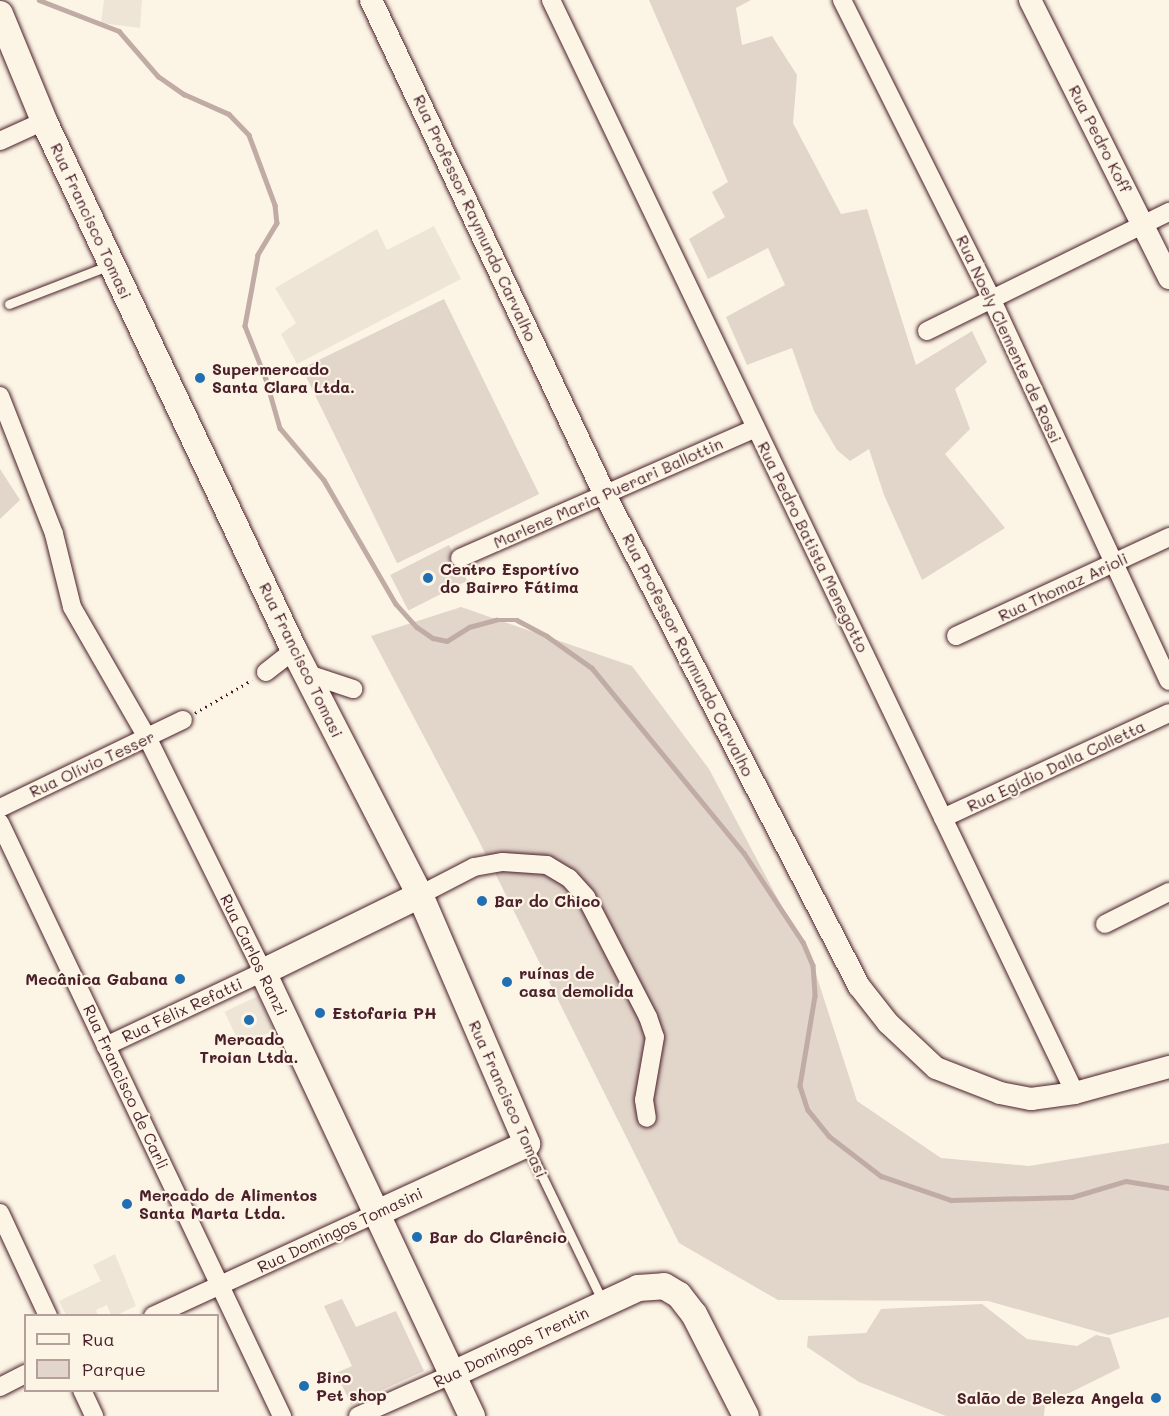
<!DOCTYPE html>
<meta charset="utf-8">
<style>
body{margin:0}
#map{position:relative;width:1169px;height:1416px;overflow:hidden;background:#fcf5e5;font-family:Mali,sans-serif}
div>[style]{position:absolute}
.built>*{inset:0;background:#eee5d7;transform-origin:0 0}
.green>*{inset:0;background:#e2d5ca;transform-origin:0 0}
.stream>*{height:4.5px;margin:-2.25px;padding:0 2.25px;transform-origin:2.25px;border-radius:2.25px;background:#c0aca5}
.path>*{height:3px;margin-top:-1.5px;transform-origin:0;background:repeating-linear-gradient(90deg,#4a1f2b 0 1.5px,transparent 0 6px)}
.roads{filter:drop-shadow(0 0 2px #4a1f2b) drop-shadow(0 0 2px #4a1f2b)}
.service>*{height:9px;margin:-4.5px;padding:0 4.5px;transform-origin:4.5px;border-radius:4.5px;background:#fcf5e5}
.minor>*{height:18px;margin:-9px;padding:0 9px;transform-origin:9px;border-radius:9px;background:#fcf5e5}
.tertiary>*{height:22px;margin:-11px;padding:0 11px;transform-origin:11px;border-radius:11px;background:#fcf5e5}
.secondary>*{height:26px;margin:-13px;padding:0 13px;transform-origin:13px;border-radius:13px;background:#fcf5e5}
.dots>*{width:16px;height:16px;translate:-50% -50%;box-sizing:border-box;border:3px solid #fcf5e5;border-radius:50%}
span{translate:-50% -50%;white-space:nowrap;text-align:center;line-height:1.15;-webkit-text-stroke:4.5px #fcf5e5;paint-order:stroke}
.street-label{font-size:16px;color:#4a1f2b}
.poi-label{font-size:16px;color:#4a1f2b;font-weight:700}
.left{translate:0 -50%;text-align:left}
.right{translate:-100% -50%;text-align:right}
.legend{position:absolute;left:24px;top:1314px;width:195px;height:78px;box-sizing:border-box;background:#fcf5e5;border:2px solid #b59f9b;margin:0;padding:8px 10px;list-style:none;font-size:18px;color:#4a1f2b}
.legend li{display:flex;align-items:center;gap:12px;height:30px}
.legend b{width:30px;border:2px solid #b59f9b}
</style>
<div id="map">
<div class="built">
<div style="clip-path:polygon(104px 0,142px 0,140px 28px,101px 23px)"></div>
<div style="clip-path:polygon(434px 226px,461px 279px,297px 364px,281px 334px,296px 323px,275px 288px,377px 229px,387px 250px)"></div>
<div style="left:258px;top:996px;width:38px;height:37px;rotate:65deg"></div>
<div style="clip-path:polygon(115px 1254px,136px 1306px,117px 1315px,111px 1315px,107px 1305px,96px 1310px,98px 1315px,66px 1315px,59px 1301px,101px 1281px,93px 1265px)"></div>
</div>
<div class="green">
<div style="clip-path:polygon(649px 0,751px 0,736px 8px,742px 45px,772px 36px,797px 75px,793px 123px,841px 214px,867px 209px,916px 365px,972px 331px,987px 362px,955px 389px,970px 429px,945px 454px,1005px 528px,922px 580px,884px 495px,869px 449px,850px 461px,837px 450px,814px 411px,792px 348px,747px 365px,726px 317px,785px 285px,768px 248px,708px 279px,689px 239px,725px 217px,712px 192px,728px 182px)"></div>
<div style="left:444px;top:299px;width:217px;height:158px;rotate:64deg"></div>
<div style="clip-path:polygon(0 469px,20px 500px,0 519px)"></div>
<div style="left:449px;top:545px;width:40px;height:66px;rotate:63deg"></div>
<div style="clip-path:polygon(461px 607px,632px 666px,709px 769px,813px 965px,857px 1101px,941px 1158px,1029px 1166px,1169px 1143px,1169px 1317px,1109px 1335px,988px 1301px,778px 1300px,679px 1243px,478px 839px,371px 636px)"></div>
<div style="clip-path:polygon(342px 1299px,356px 1327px,396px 1311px,424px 1371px,351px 1404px,336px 1373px,352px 1366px,324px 1306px)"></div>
<div style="clip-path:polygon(982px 1304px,1027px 1339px,1077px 1346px,1096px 1335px,1110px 1338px,1120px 1368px,1045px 1405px,1044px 1416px,946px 1416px,859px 1382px,807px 1347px,808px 1336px,866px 1333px,881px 1309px)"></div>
</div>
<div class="stream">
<div style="left:39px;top:0;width:86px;rotate:21.2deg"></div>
<div style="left:119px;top:31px;width:60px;rotate:49.1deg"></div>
<div style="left:158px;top:76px;width:32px;rotate:35deg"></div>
<div style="left:184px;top:94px;width:49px;rotate:24deg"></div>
<div style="left:229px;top:114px;width:29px;rotate:46deg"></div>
<div style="left:249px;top:135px;width:75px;rotate:69.6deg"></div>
<div style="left:275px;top:205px;width:18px;rotate:84deg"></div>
<div style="left:277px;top:223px;width:37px;rotate:121deg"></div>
<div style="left:258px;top:255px;width:72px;rotate:100.4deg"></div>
<div style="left:245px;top:326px;width:57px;rotate:68.4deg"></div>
<div style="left:266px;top:379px;width:51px;rotate:74.1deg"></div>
<div style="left:280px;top:428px;width:68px;rotate:49.8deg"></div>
<div style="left:324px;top:480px;width:143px;rotate:59.9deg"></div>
<div style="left:396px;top:604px;width:31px;rotate:48deg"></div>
<div style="left:417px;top:627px;width:19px;rotate:35deg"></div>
<div style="left:433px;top:638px;width:14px;rotate:12deg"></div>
<div style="left:447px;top:641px;width:26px;rotate:-32deg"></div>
<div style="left:469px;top:627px;width:28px;rotate:-15deg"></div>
<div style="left:496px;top:620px;width:21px"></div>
<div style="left:517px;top:620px;width:34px;rotate:28deg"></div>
<div style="left:547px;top:636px;width:55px;rotate:35.4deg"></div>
<div style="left:592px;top:668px;width:239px;rotate:50.6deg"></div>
<div style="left:744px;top:853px;width:107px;rotate:56.5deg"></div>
<div style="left:803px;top:942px;width:25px;rotate:67deg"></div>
<div style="left:813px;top:965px;width:31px;rotate:86deg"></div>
<div style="left:815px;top:996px;width:91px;rotate:99.5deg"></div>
<div style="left:800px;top:1086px;width:25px;rotate:72deg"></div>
<div style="left:808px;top:1110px;width:33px;rotate:51deg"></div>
<div style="left:829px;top:1136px;width:66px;rotate:37.6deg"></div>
<div style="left:881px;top:1176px;width:74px;rotate:18.9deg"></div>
<div style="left:951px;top:1200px;width:121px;rotate:-1.4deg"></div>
<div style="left:1072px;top:1197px;width:56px;rotate:-16.5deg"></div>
<div style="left:1126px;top:1181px;width:44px;rotate:9.2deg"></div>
</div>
<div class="path">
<div style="left:195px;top:713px;width:66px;rotate:-30.1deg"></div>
</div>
<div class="roads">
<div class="service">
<div style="left:9px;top:304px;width:108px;rotate:-21.1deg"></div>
<div style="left:528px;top:1147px;width:172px;rotate:64.2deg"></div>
</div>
<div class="minor">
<div style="left:551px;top:0;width:1212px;rotate:64.39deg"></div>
<div style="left:842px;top:0;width:333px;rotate:63.4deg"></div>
<div style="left:991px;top:298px;width:422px;rotate:65.1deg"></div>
<div style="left:0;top:141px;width:48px;rotate:-24.4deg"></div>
<div style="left:927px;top:331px;width:270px;rotate:-26.2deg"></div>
<div style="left:0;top:396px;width:148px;rotate:68.6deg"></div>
<div style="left:54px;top:534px;width:75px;rotate:76.1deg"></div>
<div style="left:72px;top:607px;width:152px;rotate:60.1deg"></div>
<div style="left:148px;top:739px;width:260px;rotate:63.7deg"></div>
<div style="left:263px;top:972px;width:174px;rotate:154.8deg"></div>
<div style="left:460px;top:558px;width:323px;rotate:-23.7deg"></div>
<div style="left:956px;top:636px;width:235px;rotate:-24.9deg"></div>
<div style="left:266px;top:672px;width:36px;rotate:-38deg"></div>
<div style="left:305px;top:673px;width:51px;rotate:18.4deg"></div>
<div style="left:0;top:808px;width:203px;rotate:-25.7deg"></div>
<div style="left:943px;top:818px;width:249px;rotate:-24.9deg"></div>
<div style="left:0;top:823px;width:657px;rotate:64.57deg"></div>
<div style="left:420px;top:895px;width:61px;rotate:-27.4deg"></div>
<div style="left:474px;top:867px;width:29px;rotate:-10deg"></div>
<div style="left:503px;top:862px;width:44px;rotate:3.9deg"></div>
<div style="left:547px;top:865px;width:26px;rotate:31deg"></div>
<div style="left:569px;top:878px;width:25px;rotate:48deg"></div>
<div style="left:586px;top:897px;width:135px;rotate:62.7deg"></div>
<div style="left:648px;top:1017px;width:21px;rotate:71deg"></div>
<div style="left:655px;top:1037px;width:64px;rotate:99.9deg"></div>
<div style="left:644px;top:1100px;width:18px;rotate:81deg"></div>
<div style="left:1105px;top:924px;width:72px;rotate:-26.6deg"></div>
<div style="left:0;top:1213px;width:114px;rotate:65deg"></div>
<div style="left:153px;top:1316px;width:247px;rotate:-24.7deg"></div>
<div style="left:0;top:1387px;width:29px;rotate:-27deg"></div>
<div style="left:82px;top:1390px;width:29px;rotate:65deg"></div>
<div style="left:358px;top:1416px;width:104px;rotate:-23.9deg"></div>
</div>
<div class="tertiary">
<div style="left:371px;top:0;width:548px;rotate:64.7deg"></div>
<div style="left:605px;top:495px;width:553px;rotate:62.65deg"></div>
<div style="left:859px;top:986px;width:47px;rotate:51.9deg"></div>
<div style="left:888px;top:1023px;width:66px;rotate:43.2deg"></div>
<div style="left:936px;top:1068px;width:69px;rotate:21.3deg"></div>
<div style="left:1000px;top:1093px;width:32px;rotate:11deg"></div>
<div style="left:1031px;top:1099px;width:44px;rotate:-7.8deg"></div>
<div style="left:1075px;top:1093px;width:98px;rotate:-15.5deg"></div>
<div style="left:1030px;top:0;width:311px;rotate:63.4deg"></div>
</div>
<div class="secondary">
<div style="left:0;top:14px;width:116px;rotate:67.6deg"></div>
<div style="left:44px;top:121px;width:585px;rotate:64.71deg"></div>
<div style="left:294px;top:650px;width:276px;rotate:62.8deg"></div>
<div style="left:420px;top:895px;width:271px;rotate:66.7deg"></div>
<div style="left:527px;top:1144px;width:165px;rotate:155.3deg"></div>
<div style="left:420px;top:895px;width:175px;rotate:153.9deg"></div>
<div style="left:263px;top:972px;width:491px;rotate:64.8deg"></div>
<div style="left:453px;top:1374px;width:204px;rotate:-24.9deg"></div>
<div style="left:638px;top:1288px;width:26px;rotate:-4deg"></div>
<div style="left:664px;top:1286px;width:17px;rotate:31deg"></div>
<div style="left:679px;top:1295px;width:24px;rotate:52deg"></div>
<div style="left:694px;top:1314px;width:114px;rotate:63deg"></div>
</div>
</div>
<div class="dots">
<div style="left:200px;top:378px;background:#1f6fb2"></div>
<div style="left:428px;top:578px;background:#1f6fb2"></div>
<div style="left:482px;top:901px;background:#1f6fb2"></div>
<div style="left:180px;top:979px;background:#1f6fb2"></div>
<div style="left:507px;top:982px;background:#1f6fb2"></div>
<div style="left:320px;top:1013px;background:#1f6fb2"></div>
<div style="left:249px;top:1020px;background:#1f6fb2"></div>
<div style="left:127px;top:1204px;background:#1f6fb2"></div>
<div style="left:417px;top:1237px;background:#1f6fb2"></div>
<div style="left:304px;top:1386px;background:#1f6fb2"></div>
<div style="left:1156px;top:1398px;background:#1f6fb2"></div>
</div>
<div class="street-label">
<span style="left:1100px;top:139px;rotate:63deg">Rua Pedro Koff</span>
<span style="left:475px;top:218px;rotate:65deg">Rua Professor Raymundo Carvalho</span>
<span style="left:91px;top:221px;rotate:65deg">Rua Francisco Tomasi</span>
<span style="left:1009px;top:339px;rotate:65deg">Rua Noely Clemente de Rossi</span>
<span style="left:608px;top:493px;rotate:-24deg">Marlene Maria Puerari Ballottin</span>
<span style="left:813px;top:547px;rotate:64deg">Rua Pedro Batista Menegotto</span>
<span style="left:1063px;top:587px;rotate:-25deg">Rua Thomaz Arioli</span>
<span style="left:688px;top:655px;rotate:63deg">Rua Professor Raymundo Carvalho</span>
<span style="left:301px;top:660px;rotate:64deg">Rua Francisco Tomasi</span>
<span style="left:92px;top:764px;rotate:-25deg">Rua Olívio Tesser</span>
<span style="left:1056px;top:766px;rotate:-25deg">Rua Egídio Dalla Colletta</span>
<span style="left:254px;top:955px;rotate:64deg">Rua Carlos Ranzi</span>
<span style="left:182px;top:1010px;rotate:-25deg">Rua Félix Refatti</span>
<span style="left:126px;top:1087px;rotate:65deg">Rua Francisco de Carli</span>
<span style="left:508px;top:1099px;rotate:66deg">Rua Francisco Tomasi</span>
<span style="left:340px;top:1230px;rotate:-25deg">Rua Domingos Tomasini</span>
<span style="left:511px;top:1347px;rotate:-25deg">Rua Domingos Trentin</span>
</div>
<div class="poi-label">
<span class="left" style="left:212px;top:378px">Supermercado<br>Santa Clara Ltda.</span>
<span class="left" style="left:440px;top:578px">Centro Esportívo<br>do Bairro Fátima</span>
<span class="left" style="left:494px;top:901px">Bar do Chico</span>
<span class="left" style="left:519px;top:982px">ruínas de<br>casa demolida</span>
<span class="right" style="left:168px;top:979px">Mecânica Gabana</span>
<span class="left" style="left:332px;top:1013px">Estofaria PH</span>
<span style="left:249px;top:1048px">Mercado<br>Troian Ltda.</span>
<span class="left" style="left:139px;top:1204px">Mercado de Alimentos<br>Santa Marta Ltda.</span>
<span class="left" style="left:429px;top:1237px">Bar do Clarêncio</span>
<span class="left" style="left:316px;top:1386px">Bino<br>Pet shop</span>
<span class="right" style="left:1144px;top:1398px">Salão de Beleza Angela</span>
</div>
<ul class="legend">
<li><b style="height:8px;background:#fcf5e5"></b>Rua</li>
<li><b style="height:16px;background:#e2d5ca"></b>Parque</li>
</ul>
</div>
